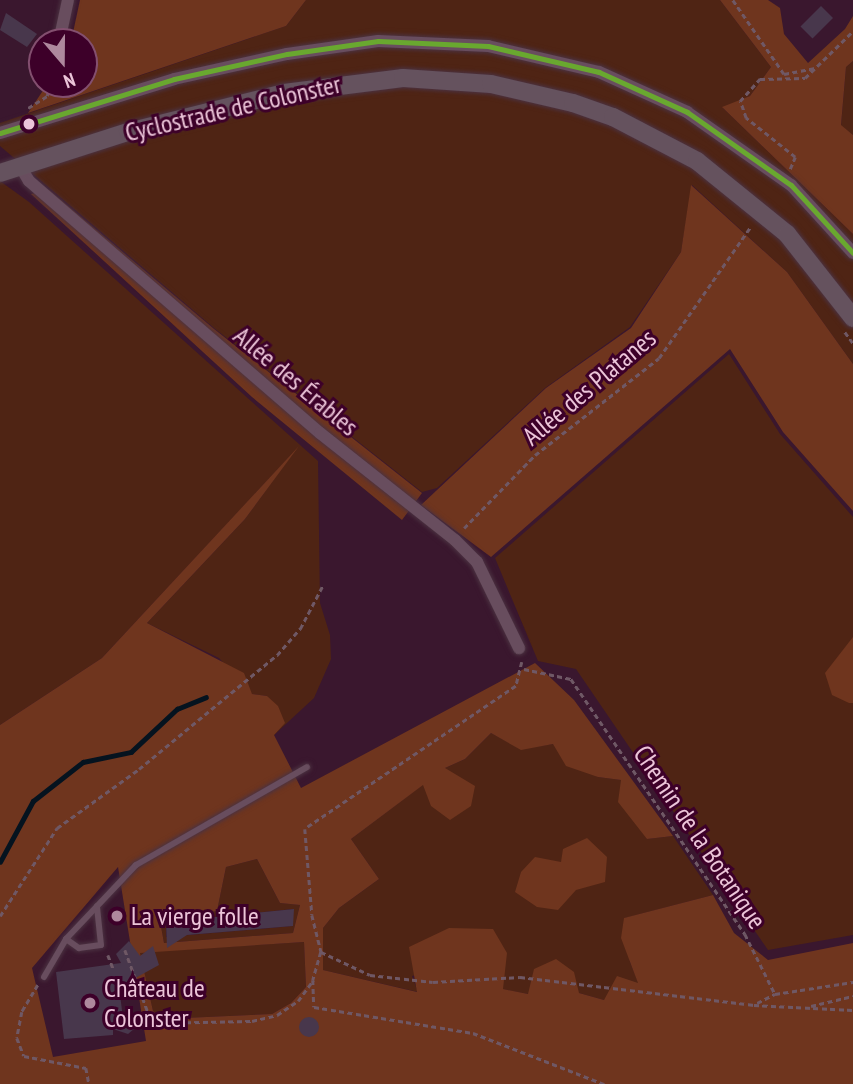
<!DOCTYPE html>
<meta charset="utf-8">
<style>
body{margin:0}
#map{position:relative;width:853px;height:1084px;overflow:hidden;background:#3a172e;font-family:"PT Sans Narrow",sans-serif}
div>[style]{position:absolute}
.green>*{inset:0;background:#4f2414}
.forest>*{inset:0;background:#6f351e}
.stream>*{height:4.5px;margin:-2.25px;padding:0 2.25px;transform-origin:2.25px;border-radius:2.25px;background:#05131f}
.building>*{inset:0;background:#48374c;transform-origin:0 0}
.round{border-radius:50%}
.path>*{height:2.5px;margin-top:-1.25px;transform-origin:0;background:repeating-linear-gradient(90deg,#6f5865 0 5px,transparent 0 8.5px)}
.roads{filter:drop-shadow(0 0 2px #4b3241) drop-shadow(0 0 2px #4b3241)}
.service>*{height:6px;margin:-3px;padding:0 3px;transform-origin:3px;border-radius:3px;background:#684d5e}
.minor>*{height:12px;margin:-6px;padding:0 6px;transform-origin:6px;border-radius:6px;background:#684d5e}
.secondary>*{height:18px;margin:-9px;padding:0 9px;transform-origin:9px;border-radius:9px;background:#65525e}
.bus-1>*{height:5px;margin:-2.5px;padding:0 2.5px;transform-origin:2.5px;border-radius:2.5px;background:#69a82f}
.dots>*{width:19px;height:19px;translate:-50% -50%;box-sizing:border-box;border:4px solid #3d0029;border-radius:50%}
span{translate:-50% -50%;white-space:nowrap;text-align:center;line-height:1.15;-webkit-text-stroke:6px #3d0029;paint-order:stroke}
.street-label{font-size:26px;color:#ecc5d9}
.poi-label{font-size:26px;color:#ecc5d9}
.left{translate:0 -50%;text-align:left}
.north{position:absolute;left:28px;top:28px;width:70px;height:70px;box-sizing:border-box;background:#3d0029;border:2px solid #834f6f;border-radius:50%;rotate:160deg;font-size:19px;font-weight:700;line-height:28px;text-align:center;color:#ecc5d9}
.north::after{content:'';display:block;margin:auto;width:24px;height:32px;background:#ae889d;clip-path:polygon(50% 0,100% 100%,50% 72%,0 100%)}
</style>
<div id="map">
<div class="green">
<div style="clip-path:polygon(306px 0,720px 0,771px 67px,750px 96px,723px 108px,853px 234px,853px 364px,787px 272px,692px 185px,681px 252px,630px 327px,545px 388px,437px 488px,422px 492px,214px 328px,0 146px,0 123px,286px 26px)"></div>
<div style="clip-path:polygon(853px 61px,853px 135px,841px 126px,846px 67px)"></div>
<div style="clip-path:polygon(0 181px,29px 202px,318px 461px,320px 603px,330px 635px,331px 659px,314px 698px,274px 735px,267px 696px,252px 694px,219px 658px,147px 623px,245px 519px,293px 453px,102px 658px,0 725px)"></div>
<div style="clip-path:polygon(729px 354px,780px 434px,853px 517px,853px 935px,768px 950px,576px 669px,538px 661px,495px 558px)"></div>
<div style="clip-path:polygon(491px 733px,521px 749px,553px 744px,598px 777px,622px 780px,647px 839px,673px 836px,713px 895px,625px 918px,630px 962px,639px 984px,604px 1000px,579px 993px,528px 994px,502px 989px,506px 953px,412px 976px,418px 992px,323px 970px,323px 928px,339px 908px,379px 879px,351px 839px,445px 768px,465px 759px)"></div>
<div style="clip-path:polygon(evenodd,257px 859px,280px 903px,300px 905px,293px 933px,164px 943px,160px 921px,217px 911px,226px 867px,257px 859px,293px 909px,293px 926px,166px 937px,166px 922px,293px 909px)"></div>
<div style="clip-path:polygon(304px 942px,306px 987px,291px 1003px,272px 1014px,163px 1019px,153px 1011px,139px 952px)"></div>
</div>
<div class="forest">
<div style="clip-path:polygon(80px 0,306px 0,286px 26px,28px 113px,46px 86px,84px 84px,84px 42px,71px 42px)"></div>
<div style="clip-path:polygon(720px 0,768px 0,780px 8px,784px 34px,808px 63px,845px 29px,853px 16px,853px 61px,846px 67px,841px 125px,853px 135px,853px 234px,722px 107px,750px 96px,771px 67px)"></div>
<div style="clip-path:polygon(691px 185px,787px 272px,853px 364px,853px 511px,783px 432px,730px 349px,491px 557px,421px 505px,546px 388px,631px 328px,681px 252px)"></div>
<div style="clip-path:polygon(49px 190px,214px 329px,422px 493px,402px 520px,252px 397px,31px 194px)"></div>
<div style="clip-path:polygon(evenodd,299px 446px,245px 519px,147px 623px,244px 673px,252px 694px,267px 696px,278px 706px,285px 723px,274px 735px,301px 788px,535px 663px,574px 700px,673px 836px,647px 839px,618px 802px,621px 780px,598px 777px,566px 766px,553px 744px,521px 750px,491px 733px,465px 759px,445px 768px,475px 786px,471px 806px,450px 820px,431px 806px,423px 785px,351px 839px,379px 879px,339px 908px,323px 928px,323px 970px,417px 992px,409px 947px,449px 928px,493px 929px,507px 953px,503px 989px,528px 994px,534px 969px,556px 959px,574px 972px,579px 993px,604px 1000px,617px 976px,638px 983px,621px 938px,624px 918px,713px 895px,734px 933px,768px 960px,853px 943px,853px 1084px,0 1084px,0 725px,102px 658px,299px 446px,257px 859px,280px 903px,300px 905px,293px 933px,164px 943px,160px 921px,217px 911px,226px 867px,257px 859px,299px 446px,118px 867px,146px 1041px,53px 1057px,32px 968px,118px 867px,299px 446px,304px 942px,306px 987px,291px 1003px,272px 1014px,163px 1019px,153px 1011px,140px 953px,304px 942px)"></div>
<div style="clip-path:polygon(853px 637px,853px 703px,849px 703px,832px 695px,825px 673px)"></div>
<div style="clip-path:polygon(587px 838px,607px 857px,605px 882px,576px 890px,558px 910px,537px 907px,515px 892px,521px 872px,535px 857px,561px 862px,563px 849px)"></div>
</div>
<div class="stream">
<div style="left:0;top:862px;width:69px;rotate:-61.6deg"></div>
<div style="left:33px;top:801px;width:63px;rotate:-38deg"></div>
<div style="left:83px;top:762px;width:49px;rotate:-11.8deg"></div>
<div style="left:131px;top:752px;width:63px;rotate:-43.1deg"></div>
<div style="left:177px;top:709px;width:31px;rotate:-22deg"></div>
</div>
<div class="building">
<div style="left:821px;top:6px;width:17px;height:29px;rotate:45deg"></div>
<div style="clip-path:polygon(6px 13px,37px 34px,27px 47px,0 30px)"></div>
<div style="clip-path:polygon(294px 909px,293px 926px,187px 935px,167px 948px,166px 922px)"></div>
<div style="clip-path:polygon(129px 941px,140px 956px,153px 946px,159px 965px,119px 987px,123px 1018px,134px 1022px,134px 1029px,128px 1034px,113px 1029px,113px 1035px,64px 1039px,56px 972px,121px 963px,116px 954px)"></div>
<div class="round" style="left:299px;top:1017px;width:20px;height:20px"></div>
</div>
<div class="path">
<div style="left:733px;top:0;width:90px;rotate:55.4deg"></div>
<div style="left:784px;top:74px;width:33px;rotate:-11deg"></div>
<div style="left:28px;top:108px;width:22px;rotate:-32deg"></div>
<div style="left:47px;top:96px;width:12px;rotate:-76deg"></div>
<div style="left:790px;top:169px;width:13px;rotate:-67deg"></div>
<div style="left:795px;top:157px;width:63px;rotate:-141.5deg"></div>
<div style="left:746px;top:118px;width:18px;rotate:-109deg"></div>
<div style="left:740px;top:101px;width:30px;rotate:-48deg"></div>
<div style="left:760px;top:79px;width:45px;rotate:-1.3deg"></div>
<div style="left:805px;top:78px;width:67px;rotate:-44.4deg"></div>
<div style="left:845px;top:332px;width:14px;rotate:54deg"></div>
<div style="left:464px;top:528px;width:102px;rotate:-45.8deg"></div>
<div style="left:535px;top:455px;width:157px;rotate:-38deg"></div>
<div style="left:659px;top:358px;width:161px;rotate:-55.1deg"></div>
<div style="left:522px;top:662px;width:25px;rotate:104deg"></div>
<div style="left:516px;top:686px;width:255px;rotate:145.9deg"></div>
<div style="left:305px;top:829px;width:86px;rotate:85.3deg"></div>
<div style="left:312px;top:915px;width:38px;rotate:76deg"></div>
<div style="left:321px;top:952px;width:29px;rotate:106deg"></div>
<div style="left:313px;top:980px;width:27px;rotate:88deg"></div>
<div style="left:314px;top:1007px;width:161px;rotate:9.3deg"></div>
<div style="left:473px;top:1033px;width:141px;rotate:21.3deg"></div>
<div style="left:524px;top:669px;width:48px;rotate:12deg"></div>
<div style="left:571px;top:679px;width:309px;rotate:55.7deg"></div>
<div style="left:745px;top:934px;width:67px;rotate:63.4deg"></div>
<div style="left:775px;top:994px;width:79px;rotate:-8.7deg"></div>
<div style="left:0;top:916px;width:105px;rotate:-57.1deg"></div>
<div style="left:57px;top:828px;width:101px;rotate:-35.7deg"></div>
<div style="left:139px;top:769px;width:179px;rotate:-39.6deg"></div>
<div style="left:277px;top:655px;width:35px;rotate:-49deg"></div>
<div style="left:300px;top:629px;width:50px;rotate:-62.4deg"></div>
<div style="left:125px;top:950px;width:78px;rotate:69.7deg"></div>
<div style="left:152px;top:1023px;width:100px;rotate:-1.1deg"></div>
<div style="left:252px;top:1021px;width:26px;rotate:-13deg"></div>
<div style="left:277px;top:1015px;width:25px;rotate:-34deg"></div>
<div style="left:298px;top:1001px;width:26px;rotate:-54deg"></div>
<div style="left:321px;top:952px;width:54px;rotate:25.1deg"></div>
<div style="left:370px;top:975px;width:63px;rotate:6.3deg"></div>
<div style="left:433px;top:982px;width:87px;rotate:-3.3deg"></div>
<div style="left:520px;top:977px;width:236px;rotate:6.8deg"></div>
<div style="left:754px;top:1005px;width:99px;rotate:2.9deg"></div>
<div style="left:108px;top:955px;width:14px;rotate:69deg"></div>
<div style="left:38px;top:985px;width:31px;rotate:121deg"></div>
<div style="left:22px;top:1012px;width:26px;rotate:101deg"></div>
<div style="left:17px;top:1038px;width:19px;rotate:69deg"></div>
<div style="left:24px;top:1056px;width:63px;rotate:11deg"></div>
<div style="left:86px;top:1068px;width:16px;rotate:79deg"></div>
<div style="left:757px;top:1003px;width:20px;rotate:-27deg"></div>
<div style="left:811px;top:1006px;width:43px;rotate:-13.4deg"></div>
</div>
<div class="roads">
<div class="service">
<div style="left:66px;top:939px;width:16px;rotate:35deg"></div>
<div style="left:79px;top:948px;width:22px;rotate:-8deg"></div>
<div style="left:101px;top:945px;width:39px;rotate:-96deg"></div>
<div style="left:44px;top:977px;width:44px;rotate:-59.9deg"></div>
<div style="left:66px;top:939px;width:102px;rotate:-46.6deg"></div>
<div style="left:136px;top:865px;width:197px;rotate:-29.8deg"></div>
</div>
<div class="minor">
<div style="left:59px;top:42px;width:43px;rotate:-77.9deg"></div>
<div style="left:0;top:133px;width:182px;rotate:-17.2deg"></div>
<div style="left:174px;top:79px;width:116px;rotate:-12.5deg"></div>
<div style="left:287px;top:54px;width:92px;rotate:-8.1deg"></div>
<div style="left:378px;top:41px;width:110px;rotate:2.6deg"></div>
<div style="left:488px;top:46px;width:114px;rotate:13.2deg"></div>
<div style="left:599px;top:72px;width:97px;rotate:24.4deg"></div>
<div style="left:687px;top:112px;width:127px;rotate:35.1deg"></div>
<div style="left:791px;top:185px;width:92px;rotate:47.6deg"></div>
<div style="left:20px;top:166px;width:17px;rotate:59deg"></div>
<div style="left:29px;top:181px;width:385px;rotate:40.9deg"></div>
<div style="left:320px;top:433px;width:172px;rotate:38.4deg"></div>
<div style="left:455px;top:540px;width:31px;rotate:45deg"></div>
<div style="left:477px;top:562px;width:96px;rotate:64deg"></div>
</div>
<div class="secondary">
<div style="left:0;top:173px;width:134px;rotate:-17.8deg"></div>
<div style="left:128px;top:132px;width:161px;rotate:-14deg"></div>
<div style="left:284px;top:93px;width:120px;rotate:-7.2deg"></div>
<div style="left:403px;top:78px;width:88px;rotate:3.9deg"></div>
<div style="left:491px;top:84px;width:84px;rotate:13deg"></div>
<div style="left:573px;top:103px;width:42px;rotate:19.3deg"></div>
<div style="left:613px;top:117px;width:95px;rotate:27.6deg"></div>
<div style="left:697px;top:161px;width:116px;rotate:39deg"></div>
<div style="left:787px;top:234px;width:107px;rotate:51.8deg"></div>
</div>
</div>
<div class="bus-1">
<div style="left:0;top:133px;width:182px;rotate:-17.2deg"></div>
<div style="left:174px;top:79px;width:116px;rotate:-12.5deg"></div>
<div style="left:287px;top:54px;width:92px;rotate:-8.1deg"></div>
<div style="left:378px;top:41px;width:110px;rotate:2.6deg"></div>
<div style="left:488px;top:46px;width:114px;rotate:13.2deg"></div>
<div style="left:599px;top:72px;width:97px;rotate:24.4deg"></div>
<div style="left:687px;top:112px;width:127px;rotate:35.1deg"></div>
<div style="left:791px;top:185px;width:92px;rotate:47.6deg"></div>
</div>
<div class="dots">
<div style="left:29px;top:124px;background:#ecc5d9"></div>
<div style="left:117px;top:916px;background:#ae889d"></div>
<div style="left:90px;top:1003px;background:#ae889d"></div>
</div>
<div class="street-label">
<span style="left:233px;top:108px;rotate:-13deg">Cyclostrade de Colonster</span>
<span style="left:296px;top:381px;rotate:40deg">Allée des Érables</span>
<span style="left:589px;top:387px;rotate:-40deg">Allée des Platanes</span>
<span style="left:700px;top:837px;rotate:56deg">Chemin de la Botanique</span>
</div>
<div class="poi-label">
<span class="left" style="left:131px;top:916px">La vierge folle</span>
<span class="left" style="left:104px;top:1003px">Château de<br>Colonster</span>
</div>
<div class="north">N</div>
</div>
